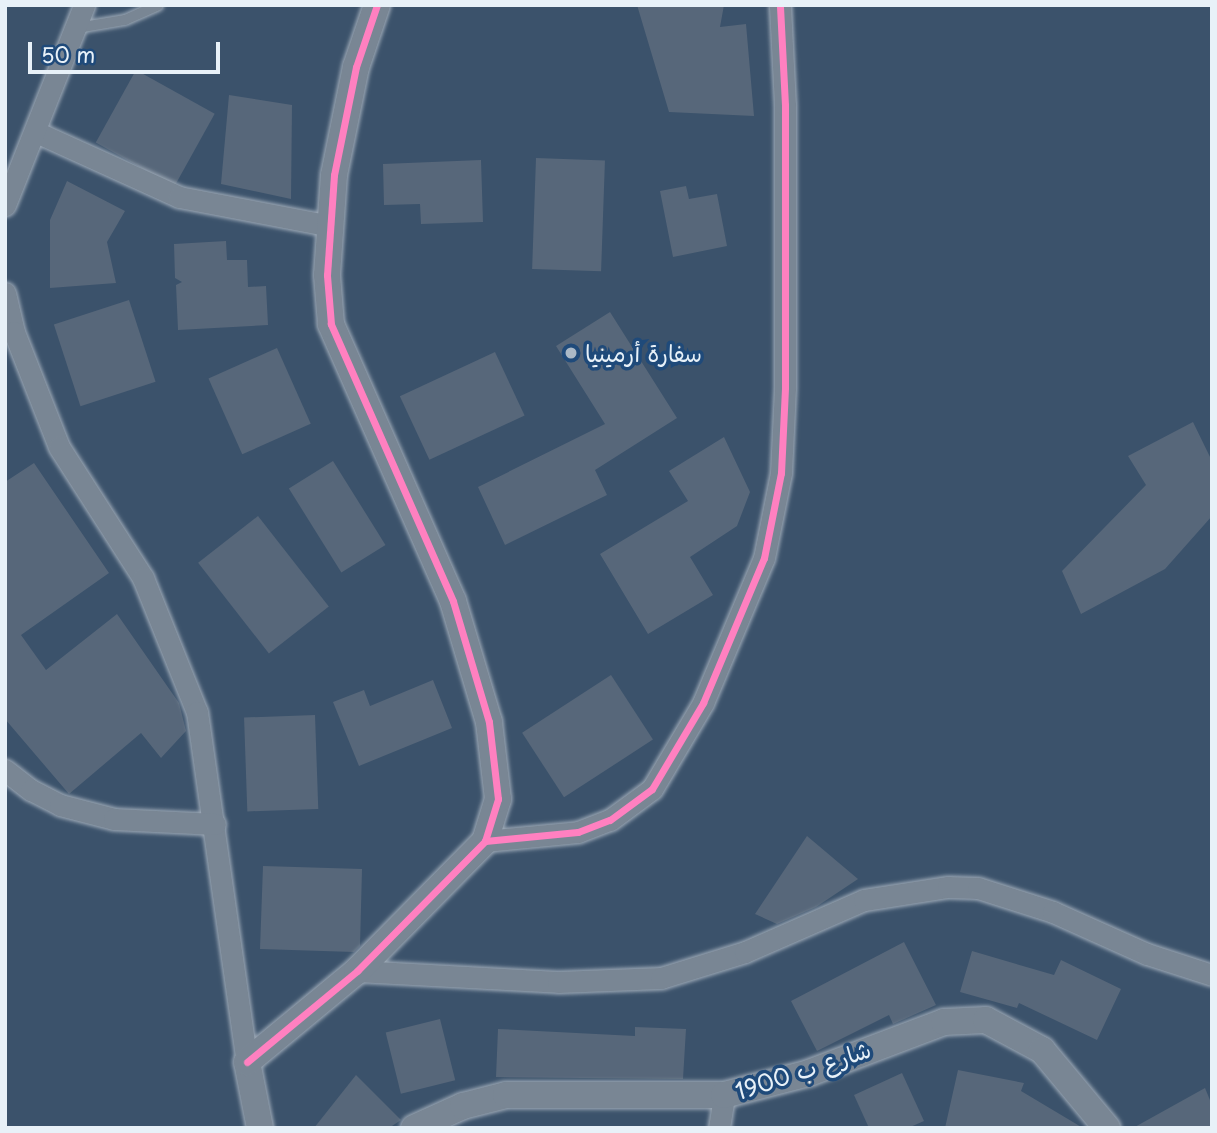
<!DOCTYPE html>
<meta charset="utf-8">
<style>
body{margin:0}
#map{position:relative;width:1217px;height:1133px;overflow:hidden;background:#3b526b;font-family:"Playpen Sans","Playpen Sans Arabic",sans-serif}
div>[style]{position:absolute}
.building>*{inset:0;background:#57677a;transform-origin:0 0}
.roads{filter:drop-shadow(0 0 2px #9da9b6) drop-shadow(0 0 2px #9da9b6)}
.service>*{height:10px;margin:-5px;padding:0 5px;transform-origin:5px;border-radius:5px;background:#798694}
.minor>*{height:21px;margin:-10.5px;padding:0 10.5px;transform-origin:10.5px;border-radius:10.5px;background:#798694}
.tertiary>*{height:26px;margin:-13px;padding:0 13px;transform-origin:13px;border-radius:13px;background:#798694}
.cycleway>*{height:7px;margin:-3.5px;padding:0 3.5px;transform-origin:3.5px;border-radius:3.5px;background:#ff80c0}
.dots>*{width:19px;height:19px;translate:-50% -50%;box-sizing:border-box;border:4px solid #1f4a7a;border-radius:50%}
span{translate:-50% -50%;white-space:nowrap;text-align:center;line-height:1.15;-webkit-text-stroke:7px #1f4a7a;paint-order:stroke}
.poi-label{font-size:23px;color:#e8f1f8}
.left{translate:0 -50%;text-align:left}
.street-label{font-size:23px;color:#e8f1f8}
.frame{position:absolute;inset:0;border:7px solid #e8f1f8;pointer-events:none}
.scale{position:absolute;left:28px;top:42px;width:192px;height:32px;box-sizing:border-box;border:4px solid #e8f1f8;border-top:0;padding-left:9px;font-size:21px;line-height:24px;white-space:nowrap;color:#e8f1f8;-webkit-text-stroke:5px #1f4a7a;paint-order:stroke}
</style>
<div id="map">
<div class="building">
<div style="clip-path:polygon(637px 5px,724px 5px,720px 27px,746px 24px,754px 116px,669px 112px)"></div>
<div style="left:136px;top:70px;width:90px;height:83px;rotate:29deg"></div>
<div style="clip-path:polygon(229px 95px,292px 105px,291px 199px,221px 184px)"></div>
<div style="left:536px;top:158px;width:69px;height:111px;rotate:2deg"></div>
<div style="clip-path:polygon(481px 160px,483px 222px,421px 224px,420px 204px,384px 205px,383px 164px)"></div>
<div style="clip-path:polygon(67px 181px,125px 211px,107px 242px,116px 283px,50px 288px,50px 220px)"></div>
<div style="clip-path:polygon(686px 186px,689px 199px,717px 194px,727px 246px,673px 257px,660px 191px)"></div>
<div style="clip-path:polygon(226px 241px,227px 260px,247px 260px,248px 287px,266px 286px,268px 325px,178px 330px,176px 285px,182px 282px,175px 278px,174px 244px)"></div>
<div style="left:129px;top:300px;width:86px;height:79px;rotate:72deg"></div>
<div style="clip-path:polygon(610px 312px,677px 418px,595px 470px,607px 495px,505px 545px,478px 487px,605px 424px,556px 346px)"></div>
<div style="left:277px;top:348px;width:83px;height:75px;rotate:66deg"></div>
<div style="left:495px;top:352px;width:70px;height:105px;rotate:65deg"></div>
<div style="clip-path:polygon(1193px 422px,1212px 461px,1212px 516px,1165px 569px,1081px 614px,1062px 571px,1146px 485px,1128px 456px)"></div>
<div style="clip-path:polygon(724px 437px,750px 492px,737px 526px,690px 557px,713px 595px,648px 634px,600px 554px,688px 501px,669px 471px)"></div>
<div style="left:333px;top:461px;width:99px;height:52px;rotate:58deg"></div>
<div style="clip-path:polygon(34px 463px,109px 573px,21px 635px,46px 670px,117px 614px,179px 703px,186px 731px,161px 758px,141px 733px,69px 794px,5px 719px,5px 482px)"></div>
<div style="left:258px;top:516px;width:115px;height:76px;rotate:52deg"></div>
<div style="left:611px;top:675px;width:77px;height:106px;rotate:57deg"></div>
<div style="clip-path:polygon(433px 680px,452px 728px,359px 766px,333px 702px,364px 690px,370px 706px)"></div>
<div style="left:315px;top:715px;width:94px;height:71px;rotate:88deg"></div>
<div style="clip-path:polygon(807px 836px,858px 879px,816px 907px,777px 924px,755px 914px)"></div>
<div style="clip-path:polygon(263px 866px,362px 869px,360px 946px,354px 952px,260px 949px)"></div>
<div style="clip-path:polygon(904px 942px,936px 1005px,893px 1024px,889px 1015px,817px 1051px,791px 1001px)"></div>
<div style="clip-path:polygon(972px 951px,1054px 975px,1061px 960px,1121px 989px,1097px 1040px,1019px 1003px,1017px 1008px,960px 992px)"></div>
<div style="left:440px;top:1019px;width:63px;height:56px;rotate:76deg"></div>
<div style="clip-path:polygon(635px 1027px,686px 1029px,683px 1079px,496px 1077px,498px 1029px,635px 1036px)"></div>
<div style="clip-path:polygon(958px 1070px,1024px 1083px,1021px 1091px,1083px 1128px,945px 1128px)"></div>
<div style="clip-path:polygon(902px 1073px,924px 1121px,908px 1128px,869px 1128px,854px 1095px)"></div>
<div style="clip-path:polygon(356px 1075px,401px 1120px,389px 1128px,314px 1128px)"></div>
<div style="clip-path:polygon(1205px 1088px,1212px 1105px,1212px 1128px,1133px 1128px)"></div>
</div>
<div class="roads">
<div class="service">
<div style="left:77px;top:28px;width:49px;rotate:-9.5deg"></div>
<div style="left:125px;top:20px;width:36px;rotate:-24deg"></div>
</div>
<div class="minor">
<div style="left:36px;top:132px;width:157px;rotate:24.4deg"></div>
<div style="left:179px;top:197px;width:155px;rotate:10.8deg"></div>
<div style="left:5px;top:205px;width:215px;rotate:-68.4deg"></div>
<div style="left:5px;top:293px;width:40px;rotate:77deg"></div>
<div style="left:14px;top:332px;width:123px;rotate:68.6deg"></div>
<div style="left:59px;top:447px;width:156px;rotate:57.3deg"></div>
<div style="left:143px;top:578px;width:144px;rotate:68.1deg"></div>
<div style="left:197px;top:712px;width:354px;rotate:81.9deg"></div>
<div style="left:5px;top:770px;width:33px;rotate:38deg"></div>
<div style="left:31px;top:790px;width:33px;rotate:27deg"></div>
<div style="left:60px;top:805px;width:56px;rotate:14.5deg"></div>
<div style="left:114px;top:819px;width:101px;rotate:2.8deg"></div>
<div style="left:485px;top:841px;width:93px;rotate:-5.5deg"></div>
<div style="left:578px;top:832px;width:34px;rotate:-21deg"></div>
<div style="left:610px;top:820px;width:52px;rotate:-36.4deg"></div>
<div style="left:652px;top:789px;width:100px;rotate:-59.3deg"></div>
<div style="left:703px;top:703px;width:157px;rotate:-67.2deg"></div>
<div style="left:764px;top:558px;width:87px;rotate:-78.7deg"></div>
<div style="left:781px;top:473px;width:86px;rotate:-87.3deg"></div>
<div style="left:785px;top:387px;width:282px;rotate:-90deg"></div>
<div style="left:785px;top:105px;width:100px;rotate:-92.9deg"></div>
<div style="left:357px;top:971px;width:201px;rotate:3.1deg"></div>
<div style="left:558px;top:982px;width:103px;rotate:-2.2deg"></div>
<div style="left:661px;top:978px;width:88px;rotate:-17.2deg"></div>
<div style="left:745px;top:952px;width:130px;rotate:-23.6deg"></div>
<div style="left:864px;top:900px;width:85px;rotate:-8.8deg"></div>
<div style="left:948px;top:887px;width:30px;rotate:2deg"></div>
<div style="left:978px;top:888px;width:79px;rotate:17.7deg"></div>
<div style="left:1053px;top:912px;width:103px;rotate:24.1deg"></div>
<div style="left:1147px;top:954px;width:68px;rotate:17.9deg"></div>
<div style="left:719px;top:1128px;width:33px;rotate:-81deg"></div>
</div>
<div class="tertiary">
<div style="left:260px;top:1128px;width:67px;rotate:-101.1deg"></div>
<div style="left:247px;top:1062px;width:143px;rotate:-39.6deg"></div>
<div style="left:357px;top:971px;width:182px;rotate:-45.4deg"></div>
<div style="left:485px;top:841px;width:44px;rotate:-72.8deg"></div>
<div style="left:498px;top:799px;width:78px;rotate:-96.7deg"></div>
<div style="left:489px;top:722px;width:126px;rotate:-106.6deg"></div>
<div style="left:453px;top:601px;width:303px;rotate:-113.8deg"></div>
<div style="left:331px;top:324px;width:49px;rotate:-94.7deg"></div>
<div style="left:327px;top:275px;width:100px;rotate:-86deg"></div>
<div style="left:334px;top:175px;width:110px;rotate:-78.5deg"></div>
<div style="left:356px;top:67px;width:65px;rotate:-71.3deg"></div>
<div style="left:414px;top:1128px;width:54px;rotate:-24.2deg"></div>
<div style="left:463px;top:1106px;width:44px;rotate:-14.3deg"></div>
<div style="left:506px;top:1095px;width:218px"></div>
<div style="left:724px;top:1095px;width:88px;rotate:-14.5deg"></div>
<div style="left:809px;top:1073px;width:144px;rotate:-20.7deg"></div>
<div style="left:944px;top:1022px;width:42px;rotate:-2.7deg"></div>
<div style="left:986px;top:1020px;width:64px;rotate:28.2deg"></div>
<div style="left:1042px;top:1050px;width:102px;rotate:50.2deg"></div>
</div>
</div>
<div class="cycleway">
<div style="left:485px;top:841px;width:93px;rotate:-5.5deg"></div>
<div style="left:578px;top:832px;width:34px;rotate:-21deg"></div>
<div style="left:610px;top:820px;width:52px;rotate:-36.4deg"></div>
<div style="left:652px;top:789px;width:100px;rotate:-59.3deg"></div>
<div style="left:703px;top:703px;width:157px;rotate:-67.2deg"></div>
<div style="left:764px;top:558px;width:87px;rotate:-78.7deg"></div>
<div style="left:781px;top:473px;width:86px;rotate:-87.3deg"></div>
<div style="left:785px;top:387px;width:282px;rotate:-90deg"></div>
<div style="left:785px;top:105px;width:100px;rotate:-92.9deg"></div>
<div style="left:247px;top:1062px;width:143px;rotate:-39.6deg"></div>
<div style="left:357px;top:971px;width:182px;rotate:-45.4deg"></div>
<div style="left:485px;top:841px;width:44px;rotate:-72.8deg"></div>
<div style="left:498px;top:799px;width:78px;rotate:-96.7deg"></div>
<div style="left:489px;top:722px;width:126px;rotate:-106.6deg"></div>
<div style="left:453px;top:601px;width:303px;rotate:-113.8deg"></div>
<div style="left:331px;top:324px;width:49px;rotate:-94.7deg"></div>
<div style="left:327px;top:275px;width:100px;rotate:-86deg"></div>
<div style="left:334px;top:175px;width:110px;rotate:-78.5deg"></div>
<div style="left:356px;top:67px;width:65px;rotate:-71.3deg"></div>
</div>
<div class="dots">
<div style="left:571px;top:353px;background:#abb9c7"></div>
</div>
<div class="poi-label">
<span class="left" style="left:585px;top:353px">سفارة أرمينيا</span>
</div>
<div class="street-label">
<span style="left:803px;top:1070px;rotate:-18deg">شارع ب 1900</span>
</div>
<div class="frame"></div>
<div class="scale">50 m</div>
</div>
